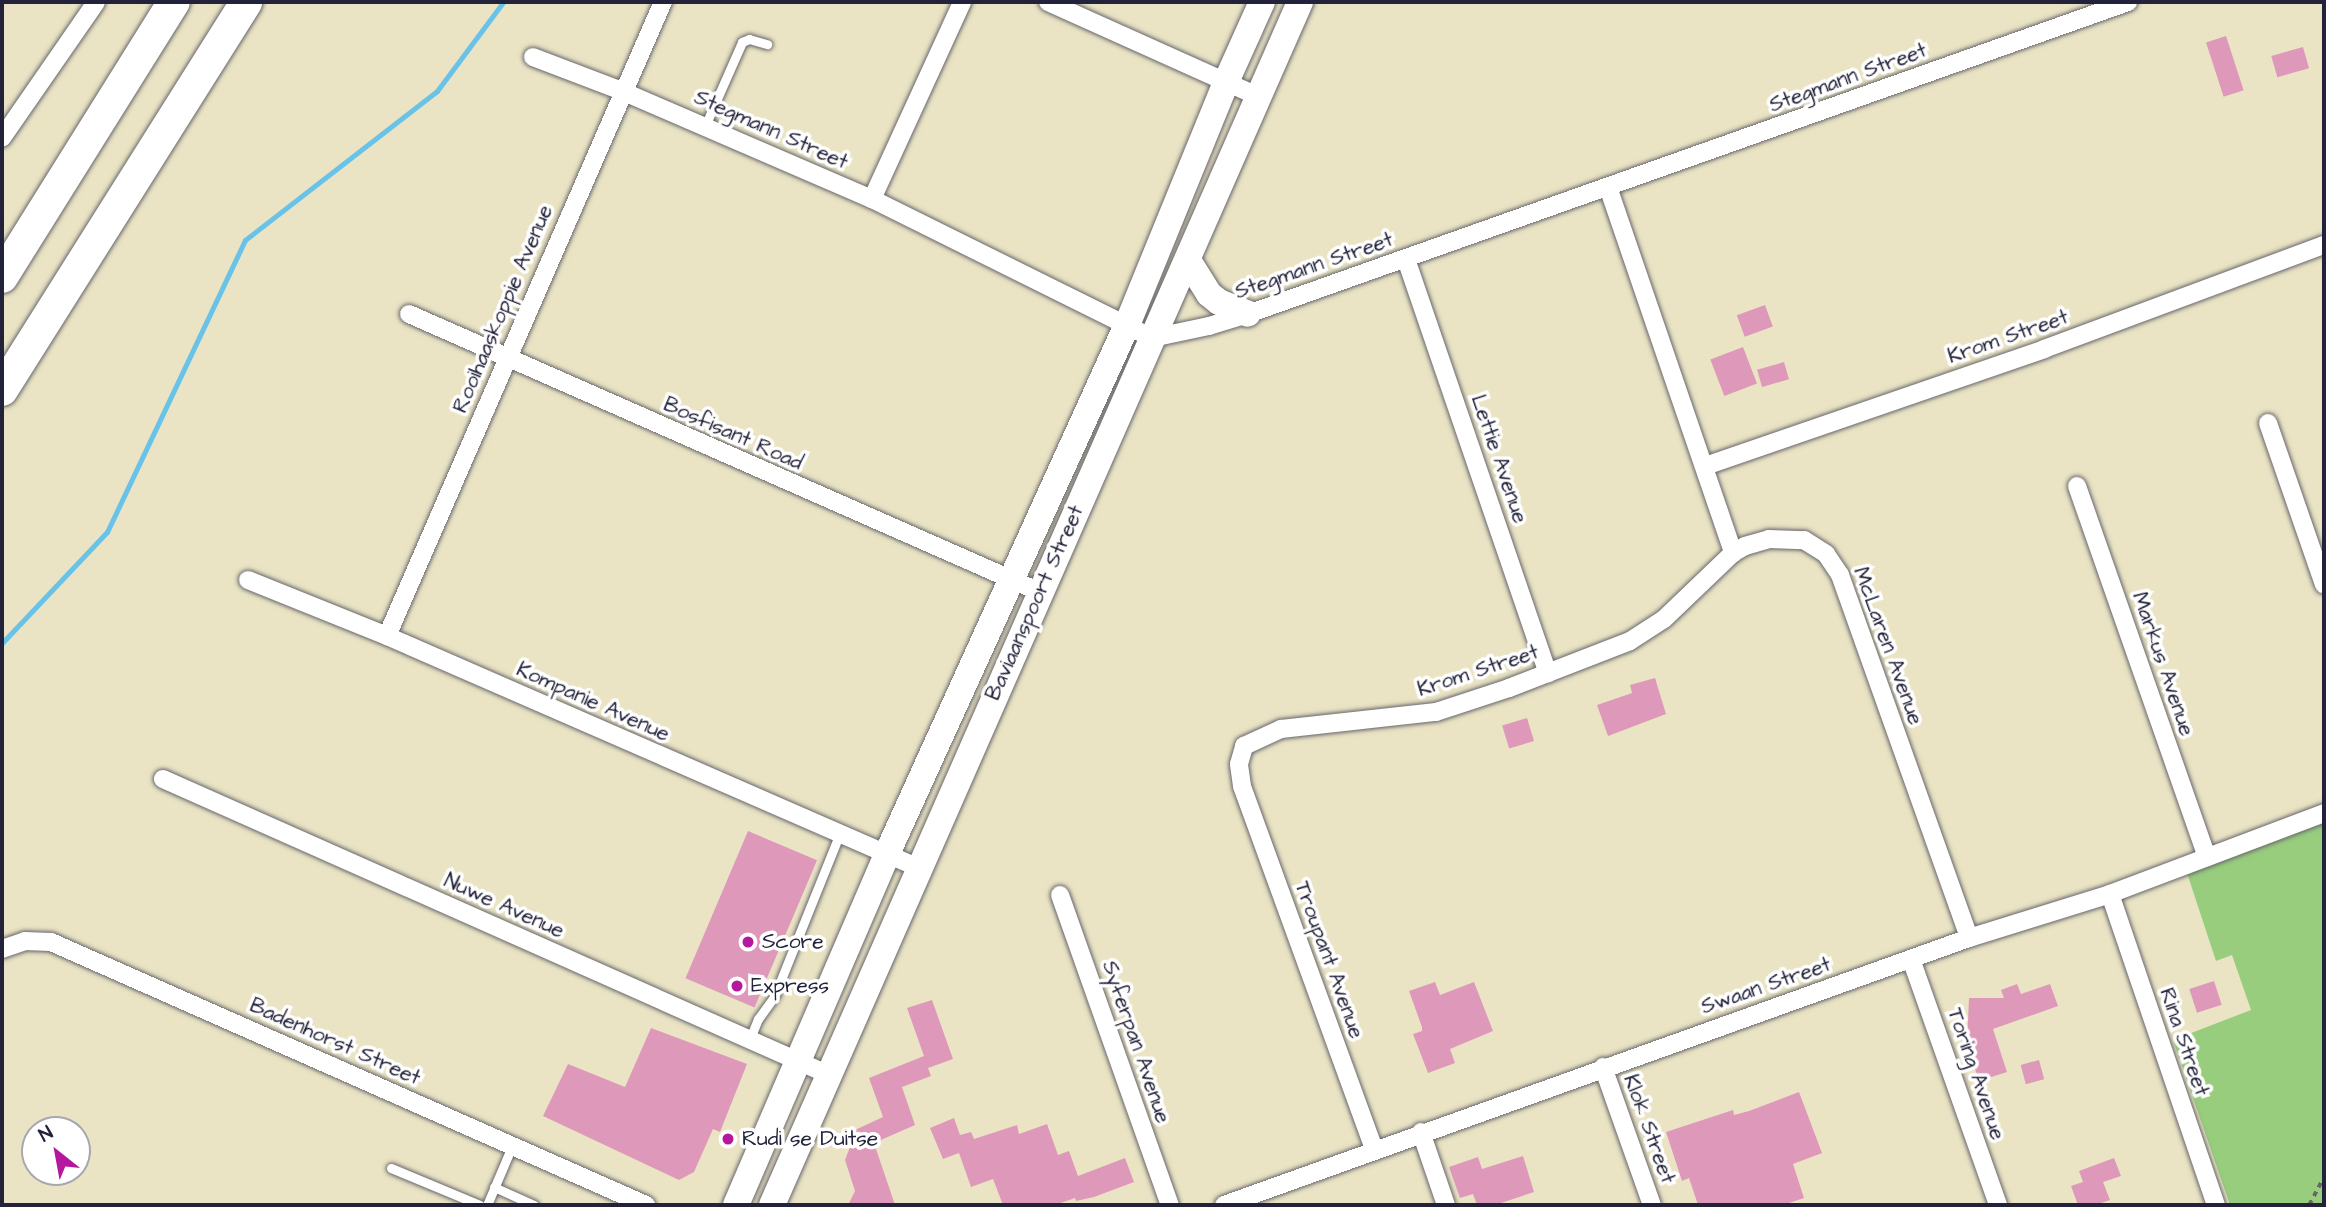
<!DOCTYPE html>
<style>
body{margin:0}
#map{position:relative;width:2326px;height:1207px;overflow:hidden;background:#eae4c5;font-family:"Architects Daughter",sans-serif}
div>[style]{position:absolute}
.green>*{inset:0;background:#98cd7e}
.stream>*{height:5px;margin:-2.5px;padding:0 2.5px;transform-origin:2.5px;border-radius:2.5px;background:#69c2e7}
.building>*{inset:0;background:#de99ba;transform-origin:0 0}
.path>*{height:3.5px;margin-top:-1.75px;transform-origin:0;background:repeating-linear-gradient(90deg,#68666b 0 5px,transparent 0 10px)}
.roads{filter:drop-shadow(0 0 2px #68666b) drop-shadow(0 0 2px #68666b)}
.service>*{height:9px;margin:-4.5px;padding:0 4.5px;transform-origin:4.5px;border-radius:4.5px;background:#fff}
.minor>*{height:18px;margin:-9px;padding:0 9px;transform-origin:9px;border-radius:9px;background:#fff}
.primary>*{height:26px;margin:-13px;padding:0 13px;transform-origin:13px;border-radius:13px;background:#fff}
.motorway>*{height:32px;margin:-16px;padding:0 16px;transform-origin:16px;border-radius:16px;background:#fff}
.dots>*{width:19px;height:19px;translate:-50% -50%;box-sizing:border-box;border:4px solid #fff;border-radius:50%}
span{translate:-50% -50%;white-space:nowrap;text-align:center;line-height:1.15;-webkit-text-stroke:7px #fff;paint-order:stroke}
.street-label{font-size:21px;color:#22223b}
.poi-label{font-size:21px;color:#22223b}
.left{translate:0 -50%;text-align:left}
.frame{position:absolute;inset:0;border:4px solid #22223b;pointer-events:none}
.north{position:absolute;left:21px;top:1116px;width:70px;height:70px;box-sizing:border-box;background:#fff;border:2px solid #a7a7b1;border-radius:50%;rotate:329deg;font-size:19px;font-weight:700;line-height:28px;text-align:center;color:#22223b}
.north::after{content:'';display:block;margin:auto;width:24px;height:32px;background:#b5179e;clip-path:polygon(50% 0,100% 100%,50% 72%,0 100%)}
</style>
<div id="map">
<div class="green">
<div style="clip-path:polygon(2324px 821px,2324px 1205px,2230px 1205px,2173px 1040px,2251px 1010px,2232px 955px,2216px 961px,2186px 870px)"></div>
</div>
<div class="stream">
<div style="left:2px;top:643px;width:153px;rotate:-46.6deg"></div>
<div style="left:107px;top:532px;width:323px;rotate:-64.7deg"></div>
<div style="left:245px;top:240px;width:243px;rotate:-37.8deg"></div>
<div style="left:437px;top:91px;width:111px;rotate:-53.4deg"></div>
</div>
<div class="building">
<div style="left:2226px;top:36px;width:57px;height:21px;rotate:72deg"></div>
<div style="left:2303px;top:47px;width:22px;height:33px;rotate:74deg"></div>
<div style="left:1765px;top:305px;width:23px;height:30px;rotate:70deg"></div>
<div style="left:1743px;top:347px;width:39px;height:35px;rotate:69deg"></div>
<div style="left:1784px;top:362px;width:18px;height:28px;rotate:74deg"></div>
<div style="clip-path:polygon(1655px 678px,1666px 714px,1608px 736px,1597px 705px,1632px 693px,1630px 685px)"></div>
<div style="left:1527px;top:718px;width:24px;height:26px;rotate:73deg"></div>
<div style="left:748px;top:831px;width:75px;height:160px;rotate:23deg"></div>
<div style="left:2214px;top:981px;width:25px;height:26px;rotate:72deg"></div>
<div style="clip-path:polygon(1435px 982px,1440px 995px,1474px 982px,1493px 1031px,1450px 1049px,1455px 1063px,1428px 1073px,1413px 1034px,1422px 1031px,1422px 1027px,1409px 991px)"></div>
<div style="clip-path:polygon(2017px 984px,2021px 994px,2050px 984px,2058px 1006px,1993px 1029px,2007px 1072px,1979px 1081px,1967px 1045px,1969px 998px,2004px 998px,2001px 990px)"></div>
<div style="clip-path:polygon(932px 1000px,953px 1059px,928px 1068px,931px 1076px,902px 1087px,915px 1125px,874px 1143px,895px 1205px,848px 1205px,855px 1191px,845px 1160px,857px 1129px,883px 1117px,869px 1078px,924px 1056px,907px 1008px)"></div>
<div style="clip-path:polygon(651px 1028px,747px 1064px,720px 1132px,713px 1129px,694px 1172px,679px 1180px,543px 1116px,568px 1064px,625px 1087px)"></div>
<div style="left:2039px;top:1060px;width:20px;height:19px;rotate:75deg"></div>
<div style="clip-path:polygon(1799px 1092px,1822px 1153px,1793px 1164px,1804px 1198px,1783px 1205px,1698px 1205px,1689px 1178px,1682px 1181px,1666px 1132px,1733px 1110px,1734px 1115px,1749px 1111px)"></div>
<div style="clip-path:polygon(954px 1118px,960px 1135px,971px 1132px,974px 1139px,1017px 1125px,1019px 1134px,1047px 1124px,1058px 1155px,1069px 1151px,1078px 1176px,1125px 1158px,1134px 1182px,1094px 1197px,1076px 1201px,1075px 1198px,1055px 1205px,1003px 1205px,993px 1179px,971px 1187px,959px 1153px,943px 1159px,930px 1128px)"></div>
<div style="clip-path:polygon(1523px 1156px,1534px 1192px,1501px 1203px,1502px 1205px,1477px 1205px,1473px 1194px,1460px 1198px,1449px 1167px,1478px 1157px,1482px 1169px)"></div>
<div style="clip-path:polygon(2114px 1158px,2121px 1176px,2103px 1182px,2110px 1200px,2095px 1205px,2078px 1205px,2071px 1186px,2083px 1182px,2079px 1171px)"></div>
</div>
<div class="path">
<div style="left:2309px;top:1205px;width:32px;rotate:-62deg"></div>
</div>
<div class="roads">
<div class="service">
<div style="left:705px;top:126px;width:92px;rotate:-66.2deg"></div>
<div style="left:742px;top:42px;width:8px;rotate:-23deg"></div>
<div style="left:749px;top:39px;width:19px;rotate:16deg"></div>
<div style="left:749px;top:1041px;width:24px;rotate:-68deg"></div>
<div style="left:758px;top:1019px;width:27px;rotate:-54deg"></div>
<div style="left:774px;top:997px;width:175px;rotate:-68.1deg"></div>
<div style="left:391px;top:1168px;width:96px;rotate:22.6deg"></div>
<div style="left:494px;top:1187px;width:44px;rotate:24.2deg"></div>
<div style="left:487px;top:1205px;width:64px;rotate:-67deg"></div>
</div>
<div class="minor">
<div style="left:1048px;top:2px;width:229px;rotate:24.2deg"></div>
<div style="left:533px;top:57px;width:95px;rotate:20.9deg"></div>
<div style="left:622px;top:91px;width:272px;rotate:23.4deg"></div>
<div style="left:872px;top:199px;width:313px;rotate:26.4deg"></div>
<div style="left:1152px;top:338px;width:58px;rotate:-11.9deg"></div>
<div style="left:1209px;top:326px;width:41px;rotate:-17.1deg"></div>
<div style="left:1248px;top:314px;width:934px;rotate:-19.52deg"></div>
<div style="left:2px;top:138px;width:165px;rotate:-55.3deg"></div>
<div style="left:1608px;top:187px;width:387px;rotate:71.1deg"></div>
<div style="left:872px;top:199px;width:217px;rotate:-65.4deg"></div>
<div style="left:1406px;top:259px;width:438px;rotate:71.1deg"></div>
<div style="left:409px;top:314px;width:690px;rotate:23.78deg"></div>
<div style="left:2268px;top:423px;width:171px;rotate:70.9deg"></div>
<div style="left:1705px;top:466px;width:359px;rotate:-19deg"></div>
<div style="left:2044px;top:349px;width:299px;rotate:-20.4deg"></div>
<div style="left:2077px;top:486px;width:393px;rotate:70.7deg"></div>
<div style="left:248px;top:580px;width:150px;rotate:21.9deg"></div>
<div style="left:387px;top:636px;width:580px;rotate:23.56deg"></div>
<div style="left:387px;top:636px;width:691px;rotate:-66.48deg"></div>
<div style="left:163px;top:779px;width:727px;rotate:23.95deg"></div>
<div style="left:2110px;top:894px;width:329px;rotate:71.2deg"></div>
<div style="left:1060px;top:895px;width:329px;rotate:70.5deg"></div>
<div style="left:2px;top:949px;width:24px;rotate:-19deg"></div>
<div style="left:25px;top:941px;width:26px;rotate:2deg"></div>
<div style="left:51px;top:942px;width:651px;rotate:23.85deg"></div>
<div style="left:1911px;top:959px;width:261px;rotate:70.5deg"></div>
<div style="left:1603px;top:1067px;width:146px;rotate:70.5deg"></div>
<div style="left:1421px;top:1132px;width:77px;rotate:71.1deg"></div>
<div style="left:1374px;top:1149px;width:386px;rotate:-110deg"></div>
<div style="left:1242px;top:786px;width:22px;rotate:-98deg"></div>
<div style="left:1239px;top:764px;width:19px;rotate:-74deg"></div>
<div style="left:1244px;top:746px;width:41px;rotate:-24.7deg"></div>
<div style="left:1281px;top:729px;width:156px;rotate:-6.3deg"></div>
<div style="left:1436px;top:712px;width:77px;rotate:-18.2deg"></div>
<div style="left:1509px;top:688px;width:130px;rotate:-21.2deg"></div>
<div style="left:1630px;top:641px;width:40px;rotate:-32.9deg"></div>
<div style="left:1664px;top:619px;width:95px;rotate:-43.7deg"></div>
<div style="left:1733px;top:553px;width:14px;rotate:-30deg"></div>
<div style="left:1745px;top:546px;width:25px;rotate:-16deg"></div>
<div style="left:1769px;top:539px;width:35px;rotate:2deg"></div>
<div style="left:1804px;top:540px;width:26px;rotate:32deg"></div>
<div style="left:1826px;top:554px;width:25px;rotate:56deg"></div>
<div style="left:1840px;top:575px;width:385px;rotate:70.4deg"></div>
<div style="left:1224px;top:1205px;width:791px;rotate:-19.72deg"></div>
<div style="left:1969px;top:938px;width:148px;rotate:-17.3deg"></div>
<div style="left:2110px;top:894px;width:229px;rotate:-20.7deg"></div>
</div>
<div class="primary">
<div style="left:1189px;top:262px;width:38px;rotate:58deg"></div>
<div style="left:1209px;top:294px;width:13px;rotate:39deg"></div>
<div style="left:1219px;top:302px;width:31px;rotate:22deg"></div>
<div style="left:736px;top:1205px;width:380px;rotate:-66.7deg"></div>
<div style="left:886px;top:856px;width:583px;rotate:-65.59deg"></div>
<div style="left:1127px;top:325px;width:262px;rotate:-67.8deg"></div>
<div style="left:1226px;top:82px;width:88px;rotate:-65.8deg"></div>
<div style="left:772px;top:1205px;width:1314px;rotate:-66.3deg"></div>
</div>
<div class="motorway">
<div style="left:2px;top:277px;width:324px;rotate:-58deg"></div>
<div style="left:2px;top:390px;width:458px;rotate:-57.8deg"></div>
</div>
</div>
<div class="dots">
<div style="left:748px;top:942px;background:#b5179e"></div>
<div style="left:737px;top:986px;background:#b5179e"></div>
<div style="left:728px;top:1139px;background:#b5179e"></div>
</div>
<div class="street-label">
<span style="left:1848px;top:78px;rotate:-20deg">Stegmann Street</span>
<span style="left:771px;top:130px;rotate:24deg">Stegmann Street</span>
<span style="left:1314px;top:266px;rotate:-19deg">Stegmann Street</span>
<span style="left:503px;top:309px;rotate:-67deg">Rooihaaskoppie Avenue</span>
<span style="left:2008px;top:337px;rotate:-19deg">Krom Street</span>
<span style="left:733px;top:434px;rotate:24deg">Bosfisant Road</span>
<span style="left:1499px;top:459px;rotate:71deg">Lettie Avenue</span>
<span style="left:1035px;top:603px;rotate:-66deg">Baviaanspoort Street</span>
<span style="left:1888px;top:646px;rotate:70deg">McLaren Avenue</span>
<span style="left:2163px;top:664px;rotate:71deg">Markus Avenue</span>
<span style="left:1478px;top:671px;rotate:-18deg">Krom Street</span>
<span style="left:593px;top:702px;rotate:24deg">Kompanie Avenue</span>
<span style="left:504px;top:906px;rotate:24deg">Nuwe Avenue</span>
<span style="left:1329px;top:960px;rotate:70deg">Troupant Avenue</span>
<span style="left:1766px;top:986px;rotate:-19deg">Swaan Street</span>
<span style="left:335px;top:1042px;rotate:24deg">Badenhorst Street</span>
<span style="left:1136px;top:1042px;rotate:71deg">Syferpan Avenue</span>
<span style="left:2184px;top:1042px;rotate:71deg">Rina Street</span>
<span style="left:1976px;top:1074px;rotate:71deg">Toring Avenue</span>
<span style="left:1649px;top:1129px;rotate:70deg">Klok Street</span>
</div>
<div class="poi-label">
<span class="left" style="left:762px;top:942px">Score</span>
<span class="left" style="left:751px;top:986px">Express</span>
<span class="left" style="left:742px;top:1139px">Rudi se Duitse</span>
</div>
<div class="frame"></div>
<div class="north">N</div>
</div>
